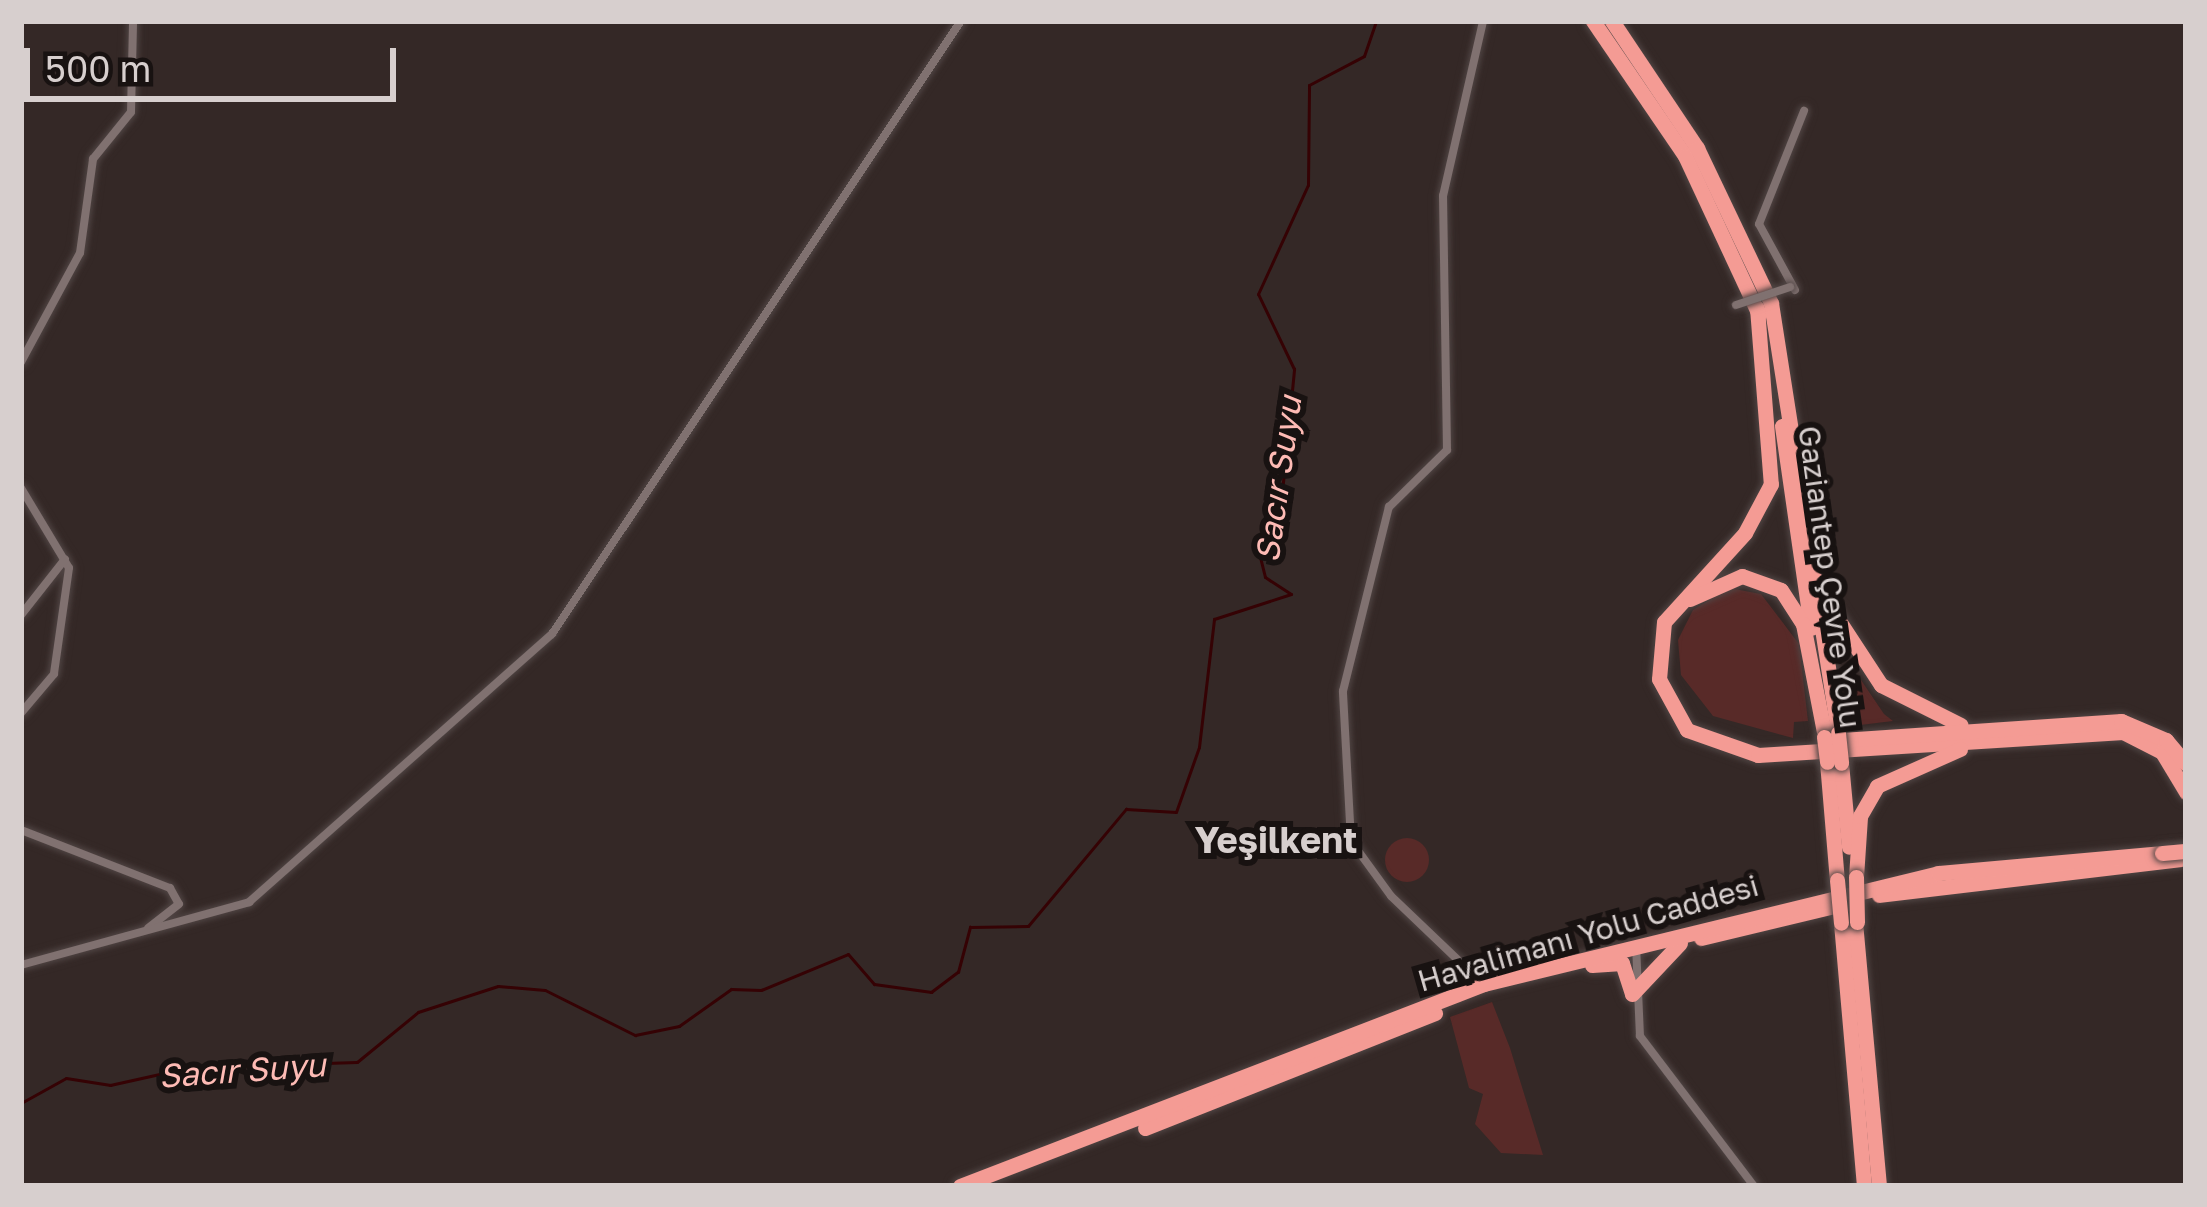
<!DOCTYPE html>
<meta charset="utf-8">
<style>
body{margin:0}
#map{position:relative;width:2207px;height:1207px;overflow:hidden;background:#342826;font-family:"Golos Text",sans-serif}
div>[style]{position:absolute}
.green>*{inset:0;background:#582a28}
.round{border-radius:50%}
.stream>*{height:3px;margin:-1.5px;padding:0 1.5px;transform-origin:1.5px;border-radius:1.5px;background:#350204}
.roads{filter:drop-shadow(0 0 3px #504544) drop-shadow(0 0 3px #504544)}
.minor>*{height:8px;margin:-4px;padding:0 4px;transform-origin:4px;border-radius:4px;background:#807170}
.highway>*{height:15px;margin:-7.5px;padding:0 7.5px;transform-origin:7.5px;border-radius:7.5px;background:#f49b94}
.bridges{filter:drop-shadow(0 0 3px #504544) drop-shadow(0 0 3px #504544)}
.minor-bridge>*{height:8px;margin:-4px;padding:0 4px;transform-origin:4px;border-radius:4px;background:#807170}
.highway-bridge>*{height:15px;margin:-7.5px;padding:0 7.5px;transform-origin:7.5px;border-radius:7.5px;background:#f49b94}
span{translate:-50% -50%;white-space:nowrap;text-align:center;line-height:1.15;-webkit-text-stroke:12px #181211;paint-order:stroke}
.street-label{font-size:30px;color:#d7cfce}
.water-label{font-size:33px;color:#febbb5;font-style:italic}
.quarter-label{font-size:36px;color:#d7cfce;font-weight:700}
.frame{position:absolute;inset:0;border:24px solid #d7cfce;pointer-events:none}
.scale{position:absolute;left:24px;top:48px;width:372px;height:54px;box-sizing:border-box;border:6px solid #d7cfce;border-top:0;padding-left:15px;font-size:36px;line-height:42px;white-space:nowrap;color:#d7cfce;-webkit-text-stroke:9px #181211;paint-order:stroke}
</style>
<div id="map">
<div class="green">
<div style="clip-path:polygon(1729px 588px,1761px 594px,1799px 644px,1808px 721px,1794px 722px,1793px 738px,1713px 716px,1681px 675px,1678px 640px,1693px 610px)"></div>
<div style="clip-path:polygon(1861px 680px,1884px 714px,1893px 721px,1844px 727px,1840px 682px)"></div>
<div class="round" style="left:1385px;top:838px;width:44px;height:44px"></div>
<div style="clip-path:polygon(1492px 1002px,1510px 1048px,1543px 1155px,1501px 1153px,1475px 1124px,1483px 1094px,1469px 1088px,1450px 1017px)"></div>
</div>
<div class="stream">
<div style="left:21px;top:1103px;width:51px;rotate:-29.1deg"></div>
<div style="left:66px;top:1078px;width:45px;rotate:9deg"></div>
<div style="left:110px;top:1085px;width:83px;rotate:-12.5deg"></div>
<div style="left:191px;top:1067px;width:166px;rotate:-1.7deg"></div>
<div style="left:357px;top:1062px;width:79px;rotate:-39.3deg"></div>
<div style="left:418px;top:1012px;width:84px;rotate:-18deg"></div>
<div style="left:498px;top:986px;width:47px;rotate:4.9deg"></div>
<div style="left:545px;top:990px;width:101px;rotate:26.6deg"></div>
<div style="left:635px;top:1035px;width:45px;rotate:-11.6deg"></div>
<div style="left:679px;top:1026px;width:64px;rotate:-35.4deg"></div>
<div style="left:731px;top:989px;width:30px;rotate:2deg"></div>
<div style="left:761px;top:990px;width:94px;rotate:-22.5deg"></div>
<div style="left:848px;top:954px;width:40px;rotate:49deg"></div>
<div style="left:874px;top:984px;width:58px;rotate:8deg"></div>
<div style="left:931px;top:992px;width:34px;rotate:-37deg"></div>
<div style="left:958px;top:972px;width:47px;rotate:-75.1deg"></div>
<div style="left:970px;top:927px;width:58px;rotate:-1deg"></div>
<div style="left:1028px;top:926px;width:153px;rotate:-50.1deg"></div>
<div style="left:1126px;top:809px;width:50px;rotate:3.4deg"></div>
<div style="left:1176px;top:812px;width:69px;rotate:-70.5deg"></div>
<div style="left:1199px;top:747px;width:129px;rotate:-83.3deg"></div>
<div style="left:1214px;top:619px;width:81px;rotate:-18deg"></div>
<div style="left:1291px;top:594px;width:31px;rotate:-147deg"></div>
<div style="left:1265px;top:577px;width:21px;rotate:-104deg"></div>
<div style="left:1260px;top:557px;width:78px;rotate:-73deg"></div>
<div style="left:1283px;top:482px;width:114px;rotate:-84.4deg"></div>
<div style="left:1294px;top:369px;width:83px;rotate:-115.6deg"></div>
<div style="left:1258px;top:294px;width:120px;rotate:-65.4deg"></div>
<div style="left:1308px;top:185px;width:100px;rotate:-89.4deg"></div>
<div style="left:1309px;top:85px;width:62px;rotate:-27.8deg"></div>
<div style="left:1364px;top:56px;width:37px;rotate:-71deg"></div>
</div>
<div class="roads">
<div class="minor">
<div style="left:1795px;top:290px;width:75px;rotate:-118.6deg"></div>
<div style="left:1759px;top:224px;width:122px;rotate:-68.3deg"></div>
<div style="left:21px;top:362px;width:124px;rotate:-61.6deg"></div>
<div style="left:80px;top:253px;width:95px;rotate:-82.1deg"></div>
<div style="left:93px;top:159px;width:60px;rotate:-51deg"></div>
<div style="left:131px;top:112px;width:91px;rotate:-88.7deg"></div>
<div style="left:21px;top:488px;width:93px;rotate:59deg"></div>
<div style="left:69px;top:568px;width:107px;rotate:98.1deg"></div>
<div style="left:54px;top:674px;width:51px;rotate:130.2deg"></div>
<div style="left:21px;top:615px;width:71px;rotate:-51.8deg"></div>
<div style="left:21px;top:830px;width:160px;rotate:21.3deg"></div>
<div style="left:170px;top:888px;width:18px;rotate:61deg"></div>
<div style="left:179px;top:904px;width:39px;rotate:142deg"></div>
<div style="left:1636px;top:945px;width:91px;rotate:87.5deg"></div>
<div style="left:1640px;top:1036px;width:188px;rotate:52.8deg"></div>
<div style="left:21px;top:965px;width:237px;rotate:-15.4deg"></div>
<div style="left:249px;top:902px;width:405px;rotate:-41.5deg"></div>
<div style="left:552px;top:634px;width:737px;rotate:-56.29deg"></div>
<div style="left:1481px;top:982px;width:124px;rotate:-136.3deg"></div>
<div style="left:1391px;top:896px;width:68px;rotate:-126deg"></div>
<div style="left:1351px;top:841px;width:150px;rotate:-93.1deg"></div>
<div style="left:1343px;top:691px;width:190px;rotate:-76deg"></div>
<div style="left:1389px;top:507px;width:81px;rotate:-44.5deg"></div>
<div style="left:1447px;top:450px;width:254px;rotate:-90.9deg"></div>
<div style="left:1443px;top:196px;width:180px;rotate:-77.1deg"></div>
</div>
<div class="highway">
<div style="left:1593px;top:21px;width:163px;rotate:55.7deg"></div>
<div style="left:1685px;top:156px;width:175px;rotate:65deg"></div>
<div style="left:1612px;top:21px;width:153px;rotate:56.2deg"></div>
<div style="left:1697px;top:148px;width:172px;rotate:64.5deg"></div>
<div style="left:1771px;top:303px;width:435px;rotate:81.1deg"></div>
<div style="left:1757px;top:308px;width:177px;rotate:85.5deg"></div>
<div style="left:1771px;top:484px;width:55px;rotate:118deg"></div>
<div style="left:1745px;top:533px;width:120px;rotate:132.3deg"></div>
<div style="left:1664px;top:622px;width:57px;rotate:95deg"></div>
<div style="left:1659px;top:679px;width:58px;rotate:61.2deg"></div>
<div style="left:1687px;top:730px;width:75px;rotate:19.4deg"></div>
<div style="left:1758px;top:755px;width:366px;rotate:-3.6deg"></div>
<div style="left:2123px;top:732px;width:44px;rotate:27.1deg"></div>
<div style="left:2162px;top:752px;width:47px;rotate:59deg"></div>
<div style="left:1782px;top:426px;width:204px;rotate:81.8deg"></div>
<div style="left:1690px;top:599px;width:57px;rotate:-23.9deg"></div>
<div style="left:1742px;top:576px;width:41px;rotate:19.7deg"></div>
<div style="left:1781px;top:590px;width:40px;rotate:57.1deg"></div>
<div style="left:1803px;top:624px;width:110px;rotate:79deg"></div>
<div style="left:1830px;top:607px;width:93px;rotate:56.8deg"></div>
<div style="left:1881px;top:685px;width:89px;rotate:26.6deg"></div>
<div style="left:1827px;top:741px;width:295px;rotate:-3.9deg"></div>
<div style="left:2121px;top:721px;width:49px;rotate:22.9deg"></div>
<div style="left:2166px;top:740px;width:31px;rotate:50deg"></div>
<div style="left:1827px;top:762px;width:118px;rotate:85.2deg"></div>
<div style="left:1841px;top:763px;width:84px;rotate:84.6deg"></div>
<div style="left:1856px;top:877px;width:61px;rotate:-86.2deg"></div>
<div style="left:1860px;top:816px;width:34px;rotate:-60deg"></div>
<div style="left:1877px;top:786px;width:91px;rotate:-24deg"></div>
<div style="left:1879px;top:895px;width:303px;rotate:-6.8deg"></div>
<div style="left:1855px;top:922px;width:265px;rotate:84.8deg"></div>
<div style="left:1841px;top:923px;width:264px;rotate:85deg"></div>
<div style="left:1701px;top:938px;width:150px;rotate:-13.5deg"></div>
<div style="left:1592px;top:965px;width:30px;rotate:-4deg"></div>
<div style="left:1622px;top:963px;width:32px;rotate:72deg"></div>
<div style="left:1632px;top:994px;width:70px;rotate:-46.7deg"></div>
<div style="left:1145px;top:1128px;width:312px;rotate:-21.6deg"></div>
<div style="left:960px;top:1186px;width:562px;rotate:-21.08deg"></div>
<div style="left:1484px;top:984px;width:467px;rotate:-13.7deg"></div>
<div style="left:1938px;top:873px;width:249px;rotate:-5.1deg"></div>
</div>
</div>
<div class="bridges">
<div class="minor-bridge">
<div style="left:1736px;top:305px;width:57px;rotate:-18.4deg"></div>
</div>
<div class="highway-bridge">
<div style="left:1838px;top:733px;width:30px;rotate:84deg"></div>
<div style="left:1824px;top:737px;width:25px;rotate:83deg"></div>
<div style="left:2162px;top:853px;width:24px;rotate:-5deg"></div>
<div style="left:1856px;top:877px;width:45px;rotate:88.7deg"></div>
<div style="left:1837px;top:880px;width:43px;rotate:84.7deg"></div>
</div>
</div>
<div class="street-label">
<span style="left:1830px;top:577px;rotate:82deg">Gaziantep Çevre Yolu</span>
<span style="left:1588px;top:933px;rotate:-16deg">Havalimanı Yolu Caddesi</span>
</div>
<div class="water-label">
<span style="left:1278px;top:479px;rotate:-82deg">Sacır Suyu</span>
<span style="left:242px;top:1070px;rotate:-4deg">Sacır Suyu</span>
</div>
<div class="quarter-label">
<span style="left:1276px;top:840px">Yeşilkent</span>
</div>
<div class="frame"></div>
<div class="scale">500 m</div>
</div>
